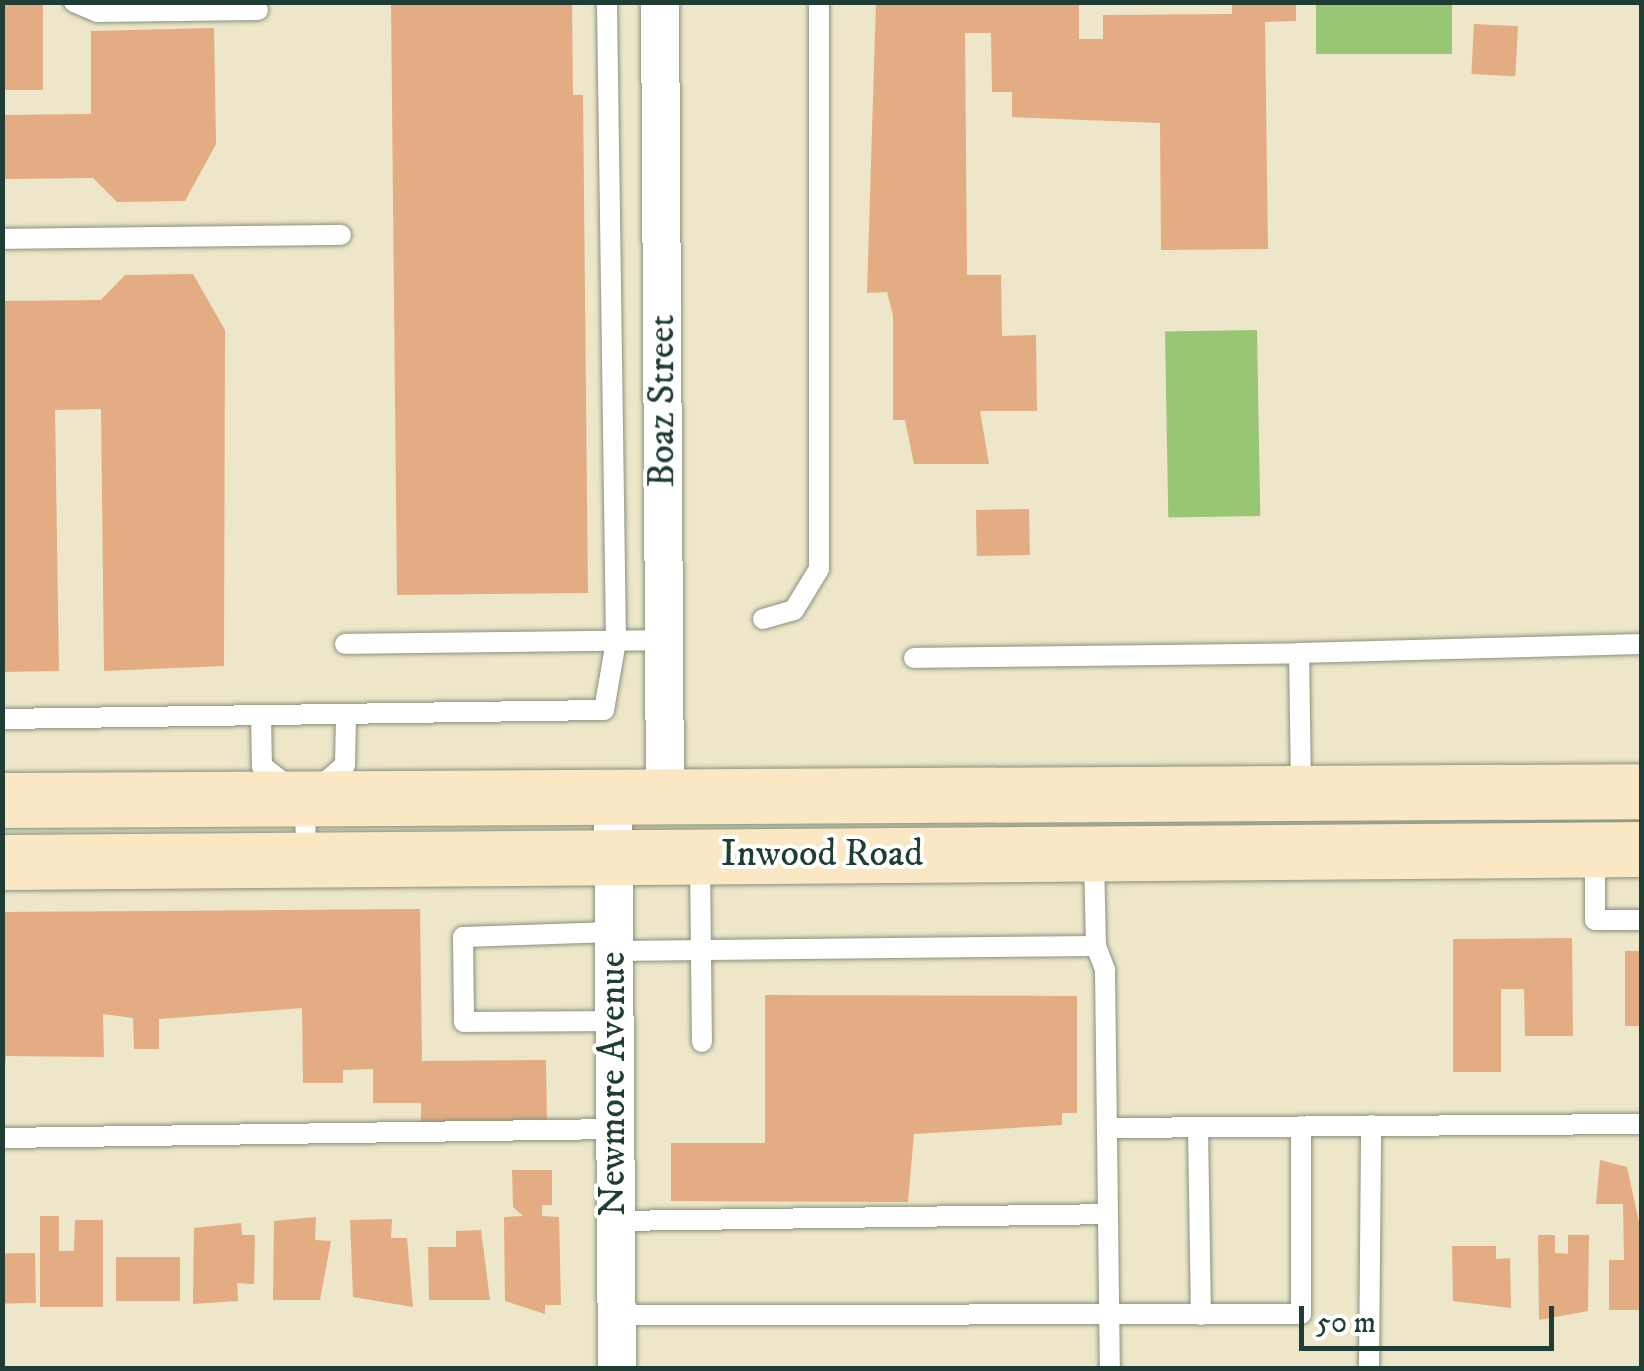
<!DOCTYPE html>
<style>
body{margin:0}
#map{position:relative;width:1644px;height:1371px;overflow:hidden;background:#ede6c9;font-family:"IM FELL DW Pica",serif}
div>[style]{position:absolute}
.green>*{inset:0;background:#99c674;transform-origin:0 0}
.building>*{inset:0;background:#e3ac83;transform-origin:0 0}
.roads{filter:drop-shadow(0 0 2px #86927e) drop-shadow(0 0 2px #86927e)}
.service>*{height:20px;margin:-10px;padding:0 10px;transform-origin:10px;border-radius:10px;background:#fff}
.minor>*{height:38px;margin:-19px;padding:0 19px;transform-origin:19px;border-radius:19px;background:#fff}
.secondary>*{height:55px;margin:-27.5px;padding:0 27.5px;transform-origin:27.5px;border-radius:27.5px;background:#fae7c3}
span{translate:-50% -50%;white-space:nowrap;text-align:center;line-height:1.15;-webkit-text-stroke:8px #fff;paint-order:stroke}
.street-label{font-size:38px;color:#1f3d34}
.frame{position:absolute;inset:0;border:5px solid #1f3d34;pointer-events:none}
.scale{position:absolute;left:1299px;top:1306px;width:255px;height:45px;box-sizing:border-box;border:5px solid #1f3d34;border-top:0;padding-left:12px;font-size:30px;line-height:35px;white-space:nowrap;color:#1f3d34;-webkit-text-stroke:8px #fff;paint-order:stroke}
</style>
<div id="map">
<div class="green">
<div style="left:1316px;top:3px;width:136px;height:51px"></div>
<div style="left:1257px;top:330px;width:186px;height:92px;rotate:89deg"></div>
</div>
<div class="building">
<div style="left:2px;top:2px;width:41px;height:88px"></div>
<div style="clip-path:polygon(391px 2px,572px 2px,573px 95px,583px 95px,588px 593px,397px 595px)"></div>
<div style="clip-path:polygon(876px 2px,1079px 2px,1079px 39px,1103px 39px,1103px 15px,1232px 14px,1232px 2px,1296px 2px,1296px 21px,1265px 22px,1268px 249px,1161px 250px,1160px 123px,1012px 117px,1012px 92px,992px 92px,991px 33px,965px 33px,967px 275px,1001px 275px,1002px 336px,1036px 335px,1037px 411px,980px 411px,989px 464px,914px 464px,905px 420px,893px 420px,893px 315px,887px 292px,867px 293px)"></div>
<div style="left:1474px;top:24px;width:44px;height:50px;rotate:3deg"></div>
<div style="clip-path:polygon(214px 28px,216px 144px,185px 201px,117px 202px,93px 178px,2px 179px,2px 115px,91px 114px,91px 31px)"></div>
<div style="clip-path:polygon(193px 274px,225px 330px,224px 666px,104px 671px,101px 409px,55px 410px,59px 671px,2px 672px,2px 301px,101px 300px,125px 275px)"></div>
<div style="left:1029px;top:509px;width:46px;height:53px;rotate:89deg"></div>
<div style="clip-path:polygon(420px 909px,422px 1061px,546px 1060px,547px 1123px,421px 1125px,421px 1103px,373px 1103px,373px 1069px,343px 1070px,343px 1083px,303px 1083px,302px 1008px,159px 1019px,159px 1049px,134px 1049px,133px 1018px,103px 1014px,104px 1057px,6px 1056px,2px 1091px,2px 912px)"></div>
<div style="clip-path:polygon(1572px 938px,1573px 1036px,1525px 1036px,1524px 989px,1501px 989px,1501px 1072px,1453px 1072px,1453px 939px)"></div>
<div style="left:1625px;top:951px;width:17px;height:75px"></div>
<div style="clip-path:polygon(765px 995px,1077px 996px,1077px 1113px,1062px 1113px,1062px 1125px,914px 1134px,908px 1202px,671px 1201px,671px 1143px,765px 1143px)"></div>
<div style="clip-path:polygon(1600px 1160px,1627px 1167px,1642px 1236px,1642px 1310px,1609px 1310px,1609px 1260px,1624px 1260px,1623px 1204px,1596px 1204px)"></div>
<div style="clip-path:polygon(512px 1170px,552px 1170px,552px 1205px,542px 1205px,542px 1216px,559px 1217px,561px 1305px,545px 1305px,545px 1314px,505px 1301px,504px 1217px,523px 1216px,513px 1207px)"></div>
<div style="clip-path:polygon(40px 1216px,59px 1216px,59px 1251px,74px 1251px,75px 1220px,103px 1220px,103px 1307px,40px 1307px)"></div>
<div style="clip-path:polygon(316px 1217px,315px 1240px,331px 1241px,320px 1300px,273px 1300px,274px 1221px)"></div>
<div style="clip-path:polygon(392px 1219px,391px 1238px,407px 1238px,413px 1307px,353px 1297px,350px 1220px)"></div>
<div style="clip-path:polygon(241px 1223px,242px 1235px,255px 1235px,254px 1284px,237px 1283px,238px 1301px,193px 1304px,194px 1228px)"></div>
<div style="clip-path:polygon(481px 1230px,490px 1300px,429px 1300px,428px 1247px,456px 1247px,456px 1231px)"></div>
<div style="clip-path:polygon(1538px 1235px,1555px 1235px,1555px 1253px,1568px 1254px,1568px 1235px,1589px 1235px,1588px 1311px,1539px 1320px)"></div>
<div style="clip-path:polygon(1452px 1246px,1496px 1246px,1496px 1259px,1510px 1258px,1511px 1308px,1453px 1301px)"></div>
<div style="left:35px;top:1253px;width:50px;height:33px;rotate:89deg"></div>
<div style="left:116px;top:1257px;width:64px;height:44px"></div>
</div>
<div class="roads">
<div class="service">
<div style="left:74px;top:2px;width:25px;rotate:23deg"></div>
<div style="left:97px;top:12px;width:161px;rotate:-0.7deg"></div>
<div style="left:2px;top:239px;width:339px;rotate:-0.7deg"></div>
<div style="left:763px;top:619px;width:32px;rotate:-16deg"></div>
<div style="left:794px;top:610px;width:48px;rotate:-58.6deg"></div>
<div style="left:819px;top:569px;width:567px;rotate:-90deg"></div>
<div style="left:345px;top:644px;width:319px;rotate:-0.7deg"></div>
<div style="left:914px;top:658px;width:385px;rotate:-0.7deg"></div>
<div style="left:261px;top:716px;width:50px;rotate:88.9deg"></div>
<div style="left:262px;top:766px;width:33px;rotate:38deg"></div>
<div style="left:2px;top:719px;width:602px;rotate:-0.86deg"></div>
<div style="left:604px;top:710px;width:70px;rotate:-80.1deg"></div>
<div style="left:616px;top:641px;width:639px;rotate:-90.81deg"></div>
<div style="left:1301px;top:790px;width:137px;rotate:-90.8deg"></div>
<div style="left:1299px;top:653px;width:343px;rotate:-1.5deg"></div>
<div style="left:1595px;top:854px;width:66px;rotate:90deg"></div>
<div style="left:1595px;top:920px;width:47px"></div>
<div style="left:306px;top:856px;width:56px;rotate:-91deg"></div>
<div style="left:305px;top:800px;width:53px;rotate:-41.2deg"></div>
<div style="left:345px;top:765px;width:49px;rotate:-88.8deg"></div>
<div style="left:1094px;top:857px;width:89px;rotate:88.7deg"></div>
<div style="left:1096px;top:946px;width:26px;rotate:69deg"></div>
<div style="left:1105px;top:970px;width:398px;rotate:89.3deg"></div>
<div style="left:700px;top:859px;width:183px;rotate:89.4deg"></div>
<div style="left:613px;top:932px;width:150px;rotate:178.1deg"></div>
<div style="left:463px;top:937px;width:85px;rotate:89.3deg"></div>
<div style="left:464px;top:1022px;width:150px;rotate:-0.4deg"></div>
<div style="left:614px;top:951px;width:482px;rotate:-0.6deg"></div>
<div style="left:1198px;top:1127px;width:188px;rotate:89.1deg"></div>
<div style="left:1107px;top:1128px;width:535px;rotate:-0.43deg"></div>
<div style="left:2px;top:1138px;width:613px;rotate:-0.84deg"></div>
<div style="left:615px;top:1221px;width:493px;rotate:-0.8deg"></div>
<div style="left:616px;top:1315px;width:685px;rotate:-0.08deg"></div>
<div style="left:1301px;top:1314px;width:188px;rotate:-90deg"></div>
<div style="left:1369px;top:1368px;width:243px;rotate:-89.5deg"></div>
</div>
<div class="minor">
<div style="left:660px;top:2px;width:797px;rotate:89.64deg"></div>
<div style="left:613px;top:799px;width:569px;rotate:89.6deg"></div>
</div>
<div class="secondary">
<div style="left:2px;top:800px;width:1640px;rotate:-0.31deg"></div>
<div style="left:2px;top:862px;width:1640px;rotate:-0.45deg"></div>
</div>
</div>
<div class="street-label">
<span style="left:663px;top:401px;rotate:-90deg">Boaz Street</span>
<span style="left:822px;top:855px">Inwood Road</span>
<span style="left:614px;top:1084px;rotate:-90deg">Newmore Avenue</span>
</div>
<div class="frame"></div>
<div class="scale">50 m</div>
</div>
